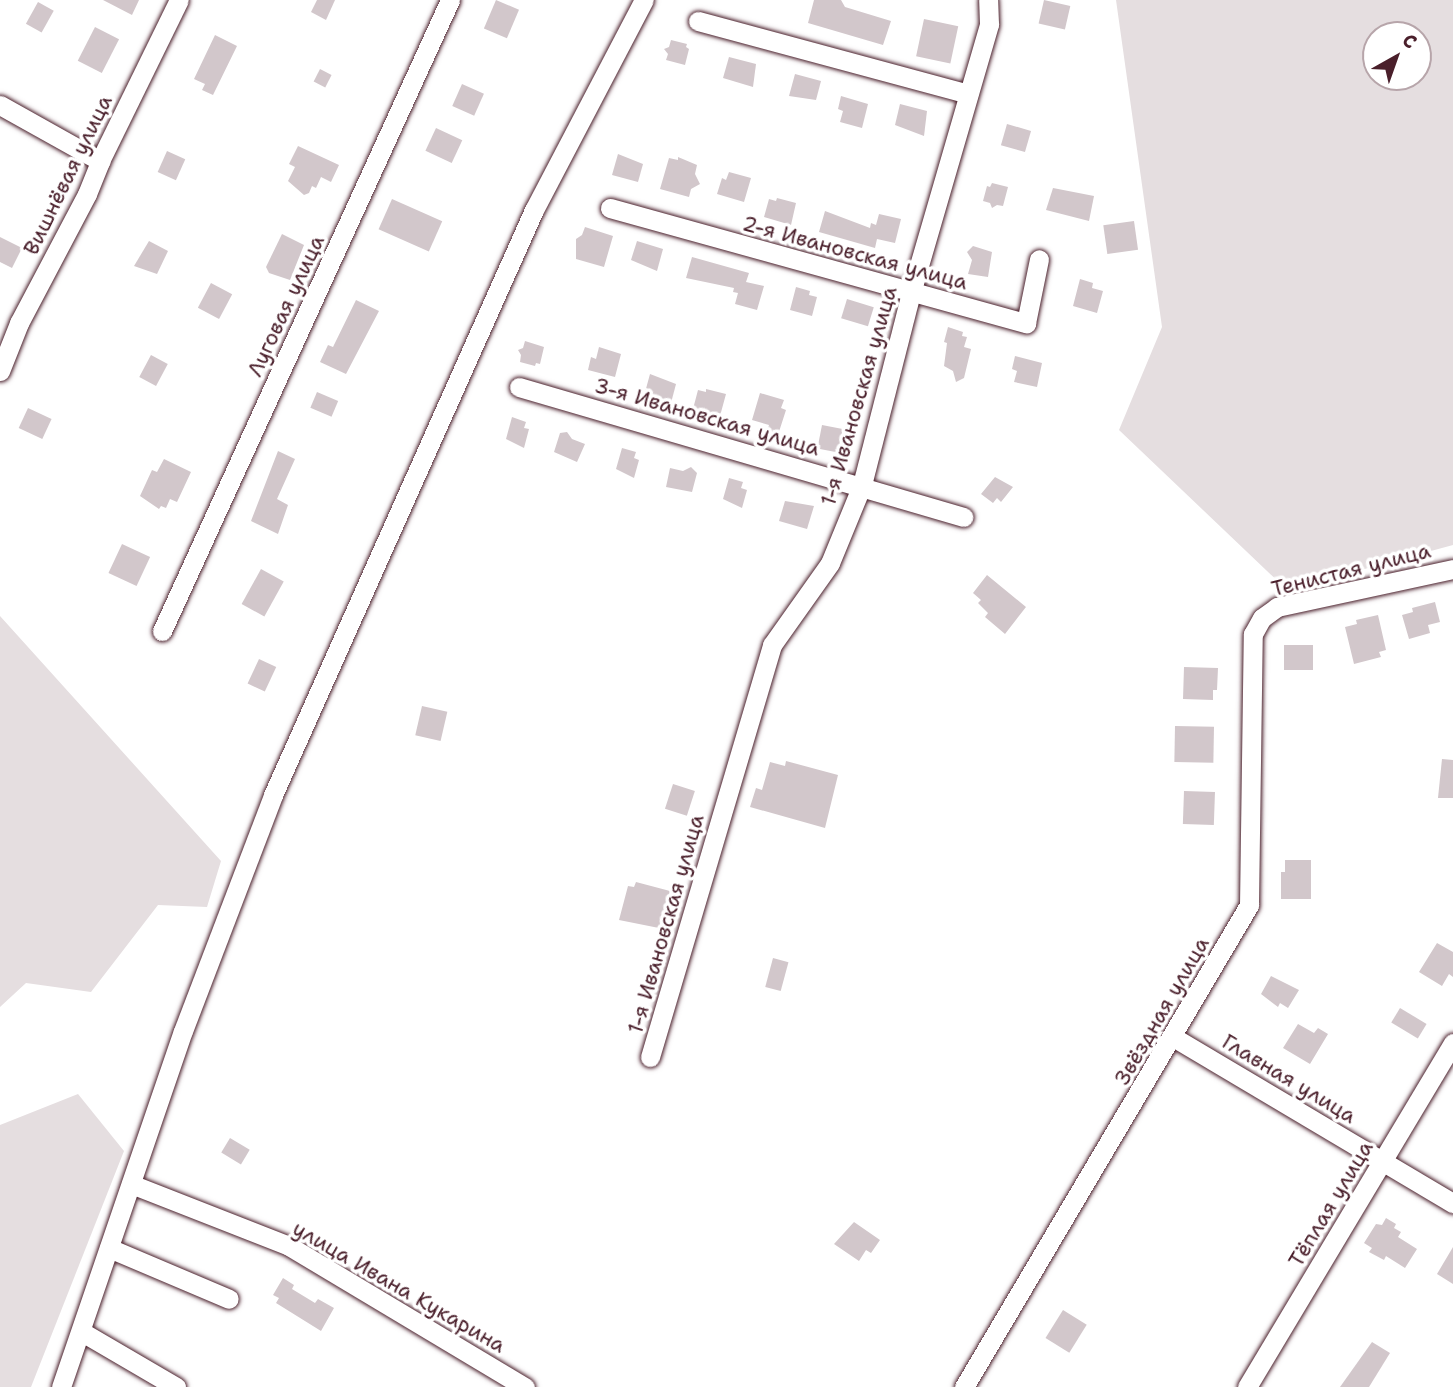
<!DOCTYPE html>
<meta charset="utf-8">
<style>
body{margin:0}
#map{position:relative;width:1453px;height:1387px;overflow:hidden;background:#fff;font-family:"Shantell Sans",sans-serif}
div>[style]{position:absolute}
.green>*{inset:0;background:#e5dee0}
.building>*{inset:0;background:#d2c7cb;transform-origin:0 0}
.roads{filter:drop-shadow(0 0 2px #4a1f2b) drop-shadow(0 0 2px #4a1f2b)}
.minor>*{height:19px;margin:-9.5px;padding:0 9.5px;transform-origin:9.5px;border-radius:9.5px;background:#fff}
span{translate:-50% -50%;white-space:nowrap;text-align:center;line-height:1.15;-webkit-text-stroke:7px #fff;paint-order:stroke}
.street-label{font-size:21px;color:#4a1f2b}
.north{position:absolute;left:1362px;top:21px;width:70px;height:70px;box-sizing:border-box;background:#fff;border:2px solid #b7a5aa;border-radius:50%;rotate:40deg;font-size:19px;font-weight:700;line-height:28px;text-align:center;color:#4a1f2b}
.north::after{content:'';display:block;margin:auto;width:24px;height:32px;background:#4a1f2b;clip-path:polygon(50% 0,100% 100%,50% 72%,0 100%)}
</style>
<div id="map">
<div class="green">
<div style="clip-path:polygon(evenodd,1116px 0,1453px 0,1453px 545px,1287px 590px,1119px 430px,1162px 327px,1116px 0,1418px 35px,1418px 77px,1376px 77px,1376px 35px,1418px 35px)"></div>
<div style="clip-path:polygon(0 616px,221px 861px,207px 907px,158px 905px,91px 992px,26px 983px,0 1007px)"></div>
<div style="clip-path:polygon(78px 1094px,124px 1151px,31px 1387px,0 1387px,0 1125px)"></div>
</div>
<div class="building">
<div style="clip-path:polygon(103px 0,139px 0,132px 15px)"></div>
<div style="clip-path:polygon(317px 0,335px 0,326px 20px,311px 12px)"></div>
<div style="left:496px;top:0;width:25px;height:31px;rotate:23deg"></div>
<div style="clip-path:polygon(814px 0,841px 0,845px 7px,891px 21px,883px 45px,808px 23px)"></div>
<div style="left:1044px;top:0;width:27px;height:24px;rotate:13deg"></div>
<div style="left:38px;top:2px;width:18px;height:25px;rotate:29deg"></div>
<div style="left:924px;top:19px;width:35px;height:38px;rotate:12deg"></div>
<div style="left:95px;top:27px;width:27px;height:38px;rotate:27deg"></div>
<div style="clip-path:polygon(215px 35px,237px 46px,213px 95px,202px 90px,205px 84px,194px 79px)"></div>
<div style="clip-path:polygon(671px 40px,687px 44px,686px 47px,689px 49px,685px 65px,666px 60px,668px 54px,664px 49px,669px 47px)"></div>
<div style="clip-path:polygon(729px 57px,756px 64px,753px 87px,723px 78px)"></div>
<div style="left:320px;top:69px;width:13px;height:14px;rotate:27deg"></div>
<div style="clip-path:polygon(795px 74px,821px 81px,816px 100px,789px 96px)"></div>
<div style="left:462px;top:84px;width:24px;height:24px;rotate:24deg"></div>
<div style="clip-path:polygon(841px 96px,868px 104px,862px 128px,840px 122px,843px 111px,838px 109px)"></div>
<div style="clip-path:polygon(900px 104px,927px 111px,924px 136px,895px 125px)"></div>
<div style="left:1007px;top:124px;width:25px;height:22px;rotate:16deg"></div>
<div style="left:436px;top:128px;width:29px;height:25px;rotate:25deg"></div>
<div style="clip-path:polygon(298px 146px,339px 165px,331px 182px,321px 177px,316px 188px,312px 186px,309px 193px,304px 195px,288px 181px,295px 167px,289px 164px)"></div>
<div style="left:167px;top:151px;width:20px;height:23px;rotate:24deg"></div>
<div style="clip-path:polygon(618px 154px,643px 164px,638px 182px,612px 175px)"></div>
<div style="clip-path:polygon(678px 157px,697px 165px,695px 174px,700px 184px,691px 189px,689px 197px,660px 189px,669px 158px,678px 160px)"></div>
<div style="clip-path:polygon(729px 172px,751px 178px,744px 202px,717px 194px,722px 178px,726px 180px)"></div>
<div style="clip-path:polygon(992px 183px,1008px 187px,1003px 206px,997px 205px,992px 208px,990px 203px,983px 201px,987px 186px,990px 187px)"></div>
<div style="clip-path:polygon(1053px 188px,1094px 196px,1089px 221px,1046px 210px)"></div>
<div style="clip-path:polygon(777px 198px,796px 203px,791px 225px,764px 217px,769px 199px,776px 201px)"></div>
<div style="left:392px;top:199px;width:55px;height:33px;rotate:24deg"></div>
<div style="clip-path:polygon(825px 211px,870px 228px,871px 223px,876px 225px,879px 214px,901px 219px,895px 243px,877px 239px,875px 248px,819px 232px)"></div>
<div style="left:1134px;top:221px;width:29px;height:31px;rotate:82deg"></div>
<div style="clip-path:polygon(585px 227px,613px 236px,604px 267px,576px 259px,576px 239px,582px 235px)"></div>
<div style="clip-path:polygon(282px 234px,304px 245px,290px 280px,269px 273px,266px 267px)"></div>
<div style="clip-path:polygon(0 237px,22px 248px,12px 268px,0 262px)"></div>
<div style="clip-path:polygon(149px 241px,168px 251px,157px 274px,134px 266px)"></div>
<div style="clip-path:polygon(637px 241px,663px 249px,657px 271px,631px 260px)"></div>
<div style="clip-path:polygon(973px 246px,992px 252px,988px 277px,968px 274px,972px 260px,967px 252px)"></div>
<div style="clip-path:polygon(692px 257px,749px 273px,746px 282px,764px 286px,757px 310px,735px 304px,738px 293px,733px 292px,734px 288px,686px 278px)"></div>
<div style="clip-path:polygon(1080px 279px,1093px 283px,1092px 288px,1103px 291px,1097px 313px,1073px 306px)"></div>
<div style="left:211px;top:283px;width:24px;height:28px;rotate:28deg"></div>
<div style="clip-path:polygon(796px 287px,810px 291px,809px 295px,817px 297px,812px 316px,790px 310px)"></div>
<div style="left:847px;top:299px;width:28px;height:20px;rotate:17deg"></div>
<div style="clip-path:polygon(356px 300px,379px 311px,346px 374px,320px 362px,328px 345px,333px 347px)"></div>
<div style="clip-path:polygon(948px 327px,963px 332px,962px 336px,967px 337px,964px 347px,971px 349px,964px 378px,956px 382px,953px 371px,944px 366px,947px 343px,944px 342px)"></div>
<div style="clip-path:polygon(525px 341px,544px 347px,540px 364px,536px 363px,535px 366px,520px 362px,521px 355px,518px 350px,523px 348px)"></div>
<div style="clip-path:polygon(599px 347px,621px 354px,615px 377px,588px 370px,591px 357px,596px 359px)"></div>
<div style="left:151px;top:355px;width:19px;height:25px;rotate:28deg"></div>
<div style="clip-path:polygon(1015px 356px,1042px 363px,1037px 387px,1014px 382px,1017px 371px,1012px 369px)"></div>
<div style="clip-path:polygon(650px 374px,676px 384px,671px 403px,644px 396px)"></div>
<div style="clip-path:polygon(706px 389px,726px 394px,720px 416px,693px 409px,698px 390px,706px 392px)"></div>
<div style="left:317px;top:392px;width:23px;height:17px;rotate:23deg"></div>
<div style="clip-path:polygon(760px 393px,784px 400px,781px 408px,786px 410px,777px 438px,766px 434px,769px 425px,752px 420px)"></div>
<div style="left:28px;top:408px;width:26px;height:22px;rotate:25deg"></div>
<div style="clip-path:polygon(512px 417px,526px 422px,524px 428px,529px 429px,524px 448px,506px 439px)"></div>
<div style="left:822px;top:425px;width:21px;height:24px;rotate:11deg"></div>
<div style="clip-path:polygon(567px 432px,572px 439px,585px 444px,577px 462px,554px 452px,560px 433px)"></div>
<div style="clip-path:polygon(622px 448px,636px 452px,634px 458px,639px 460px,634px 478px,616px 469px)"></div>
<div style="clip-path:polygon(278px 451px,295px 459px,277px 499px,288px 505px,278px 534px,251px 521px)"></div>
<div style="clip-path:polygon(164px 459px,191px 472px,177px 502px,170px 499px,166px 508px,161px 506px,159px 509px,140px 496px,152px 470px,157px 472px)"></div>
<div style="clip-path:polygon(691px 467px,697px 473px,692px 492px,666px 487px,670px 468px,683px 471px)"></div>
<div style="clip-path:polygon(995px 477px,1013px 487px,1001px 502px,997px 498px,993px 503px,981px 494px)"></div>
<div style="clip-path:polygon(729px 478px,743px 482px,741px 488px,747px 490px,742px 508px,723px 499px)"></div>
<div style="clip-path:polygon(785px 501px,814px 506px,807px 529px,779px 521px)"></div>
<div style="left:122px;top:544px;width:31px;height:32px;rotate:25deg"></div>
<div style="left:261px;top:569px;width:26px;height:40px;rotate:29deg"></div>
<div style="clip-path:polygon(987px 575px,1026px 607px,1005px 634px,985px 617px,988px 613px,978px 603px,981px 600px,973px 593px)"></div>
<div style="clip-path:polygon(1435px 602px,1440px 622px,1428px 625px,1430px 633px,1409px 639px,1402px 615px,1413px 612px,1412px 608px)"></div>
<div style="clip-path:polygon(1378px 615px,1386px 650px,1379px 652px,1381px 657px,1354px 664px,1345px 627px,1357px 624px,1356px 620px)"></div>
<div style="left:1284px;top:645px;width:29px;height:25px"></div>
<div style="left:259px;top:659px;width:19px;height:27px;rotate:25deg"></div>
<div style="clip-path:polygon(1184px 667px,1218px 668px,1217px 690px,1213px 690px,1213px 700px,1183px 699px)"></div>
<div style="left:422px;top:706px;width:26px;height:30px;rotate:13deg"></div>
<div style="left:1175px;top:726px;width:39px;height:36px;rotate:1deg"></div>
<div style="clip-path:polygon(1442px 759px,1453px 760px,1453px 798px,1438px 798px)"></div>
<div style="clip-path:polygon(786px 761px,838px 775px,825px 828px,750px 807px,756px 788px,762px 790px,770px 762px,785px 766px)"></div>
<div style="left:673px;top:784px;width:23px;height:26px;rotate:18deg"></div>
<div style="left:1184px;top:791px;width:31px;height:33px;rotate:2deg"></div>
<div style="clip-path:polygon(1285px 860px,1311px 860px,1311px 899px,1281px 899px,1281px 872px,1285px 872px)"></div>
<div style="clip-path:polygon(636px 882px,670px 891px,659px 928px,619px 920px,628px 886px,634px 887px)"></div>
<div style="clip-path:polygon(1437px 943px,1453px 952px,1453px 977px,1449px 974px,1442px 986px,1419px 972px)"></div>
<div style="left:773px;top:958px;width:16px;height:30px;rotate:15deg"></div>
<div style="clip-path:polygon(1271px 976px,1299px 990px,1288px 1008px,1280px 1003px,1278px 1007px,1261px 994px)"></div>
<div style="left:1400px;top:1008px;width:31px;height:17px;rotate:31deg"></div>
<div style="clip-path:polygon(1298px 1024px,1314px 1033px,1318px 1028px,1328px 1034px,1310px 1064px,1283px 1048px)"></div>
<div style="left:230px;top:1138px;width:23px;height:17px;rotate:31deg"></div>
<div style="clip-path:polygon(1386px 1218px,1396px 1224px,1394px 1228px,1401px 1232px,1398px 1237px,1417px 1249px,1405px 1268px,1386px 1256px,1384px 1260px,1369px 1252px,1372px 1248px,1364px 1243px,1376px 1224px,1382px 1225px)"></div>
<div style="clip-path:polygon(854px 1222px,880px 1240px,871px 1253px,866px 1250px,859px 1261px,834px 1244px)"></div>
<div style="clip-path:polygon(1453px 1247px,1453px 1284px,1437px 1274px)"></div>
<div style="clip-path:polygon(283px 1278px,294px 1285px,292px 1289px,315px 1303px,318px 1299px,334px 1308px,321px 1331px,276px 1303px,279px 1298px,273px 1295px)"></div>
<div style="left:1063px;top:1310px;width:28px;height:33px;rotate:32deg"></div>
<div style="clip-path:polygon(1372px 1342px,1390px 1353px,1369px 1387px,1340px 1387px)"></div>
</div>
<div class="roads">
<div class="minor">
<div style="left:698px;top:21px;width:280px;rotate:15.1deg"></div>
<div style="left:0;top:105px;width:115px;rotate:29.2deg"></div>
<div style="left:610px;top:208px;width:432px;rotate:15.5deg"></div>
<div style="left:1026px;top:323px;width:65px;rotate:-78.5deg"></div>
<div style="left:0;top:371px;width:52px;rotate:-68.4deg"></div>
<div style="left:19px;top:323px;width:146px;rotate:-62.2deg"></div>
<div style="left:87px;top:194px;width:35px;rotate:-68deg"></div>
<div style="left:100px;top:161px;width:179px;rotate:-63.9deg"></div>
<div style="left:519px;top:387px;width:463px;rotate:16.3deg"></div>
<div style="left:162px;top:631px;width:694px;rotate:-65.47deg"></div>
<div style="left:1173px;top:1037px;width:326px;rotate:30.7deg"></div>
<div style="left:650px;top:1057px;width:430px;rotate:-73.5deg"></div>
<div style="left:772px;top:645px;width:100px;rotate:-54.7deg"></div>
<div style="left:830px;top:563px;width:84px;rotate:-67.7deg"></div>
<div style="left:862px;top:485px;width:198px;rotate:-75.7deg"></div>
<div style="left:911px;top:293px;width:280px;rotate:-73.8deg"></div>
<div style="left:989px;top:24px;width:24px;rotate:-92deg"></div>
<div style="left:131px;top:1184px;width:170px;rotate:21.4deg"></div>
<div style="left:289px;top:1246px;width:275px;rotate:30.9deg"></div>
<div style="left:109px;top:1248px;width:130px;rotate:23deg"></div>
<div style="left:82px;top:1332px;width:109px;rotate:30.3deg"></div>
<div style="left:61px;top:1387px;width:376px;rotate:-71.1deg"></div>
<div style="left:183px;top:1031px;width:253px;rotate:-69.1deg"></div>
<div style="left:273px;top:795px;width:641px;rotate:-65.96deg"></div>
<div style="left:534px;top:210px;width:237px;rotate:-62.4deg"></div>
<div style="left:964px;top:1387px;width:560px;rotate:-59.4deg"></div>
<div style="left:1249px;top:905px;width:271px;rotate:-89.2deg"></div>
<div style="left:1253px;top:634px;width:18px;rotate:-61deg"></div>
<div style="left:1262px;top:618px;width:19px;rotate:-36deg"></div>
<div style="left:1277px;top:607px;width:180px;rotate:-12.2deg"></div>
<div style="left:1247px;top:1387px;width:401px;rotate:-59.1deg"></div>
</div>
</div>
<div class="street-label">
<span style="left:68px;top:175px;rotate:-64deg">Вишнёвая улица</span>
<span style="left:855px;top:253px;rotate:15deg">2-я Ивановская улица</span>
<span style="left:286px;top:306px;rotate:-65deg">Луговая улица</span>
<span style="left:859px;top:396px;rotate:-74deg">1-я Ивановская улица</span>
<span style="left:707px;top:417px;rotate:16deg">3-я Ивановская улица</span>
<span style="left:1351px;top:570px;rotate:-14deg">Тенистая улица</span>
<span style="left:666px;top:924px;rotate:-74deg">1-я Ивановская улица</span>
<span style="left:1162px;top:1011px;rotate:-60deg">Звёздная улица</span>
<span style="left:1289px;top:1079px;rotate:31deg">Главная улица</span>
<span style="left:1331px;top:1204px;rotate:-59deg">Тёплая улица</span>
<span style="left:399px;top:1287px;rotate:30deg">улица Ивана Кукарина</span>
</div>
<div class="north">С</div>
</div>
